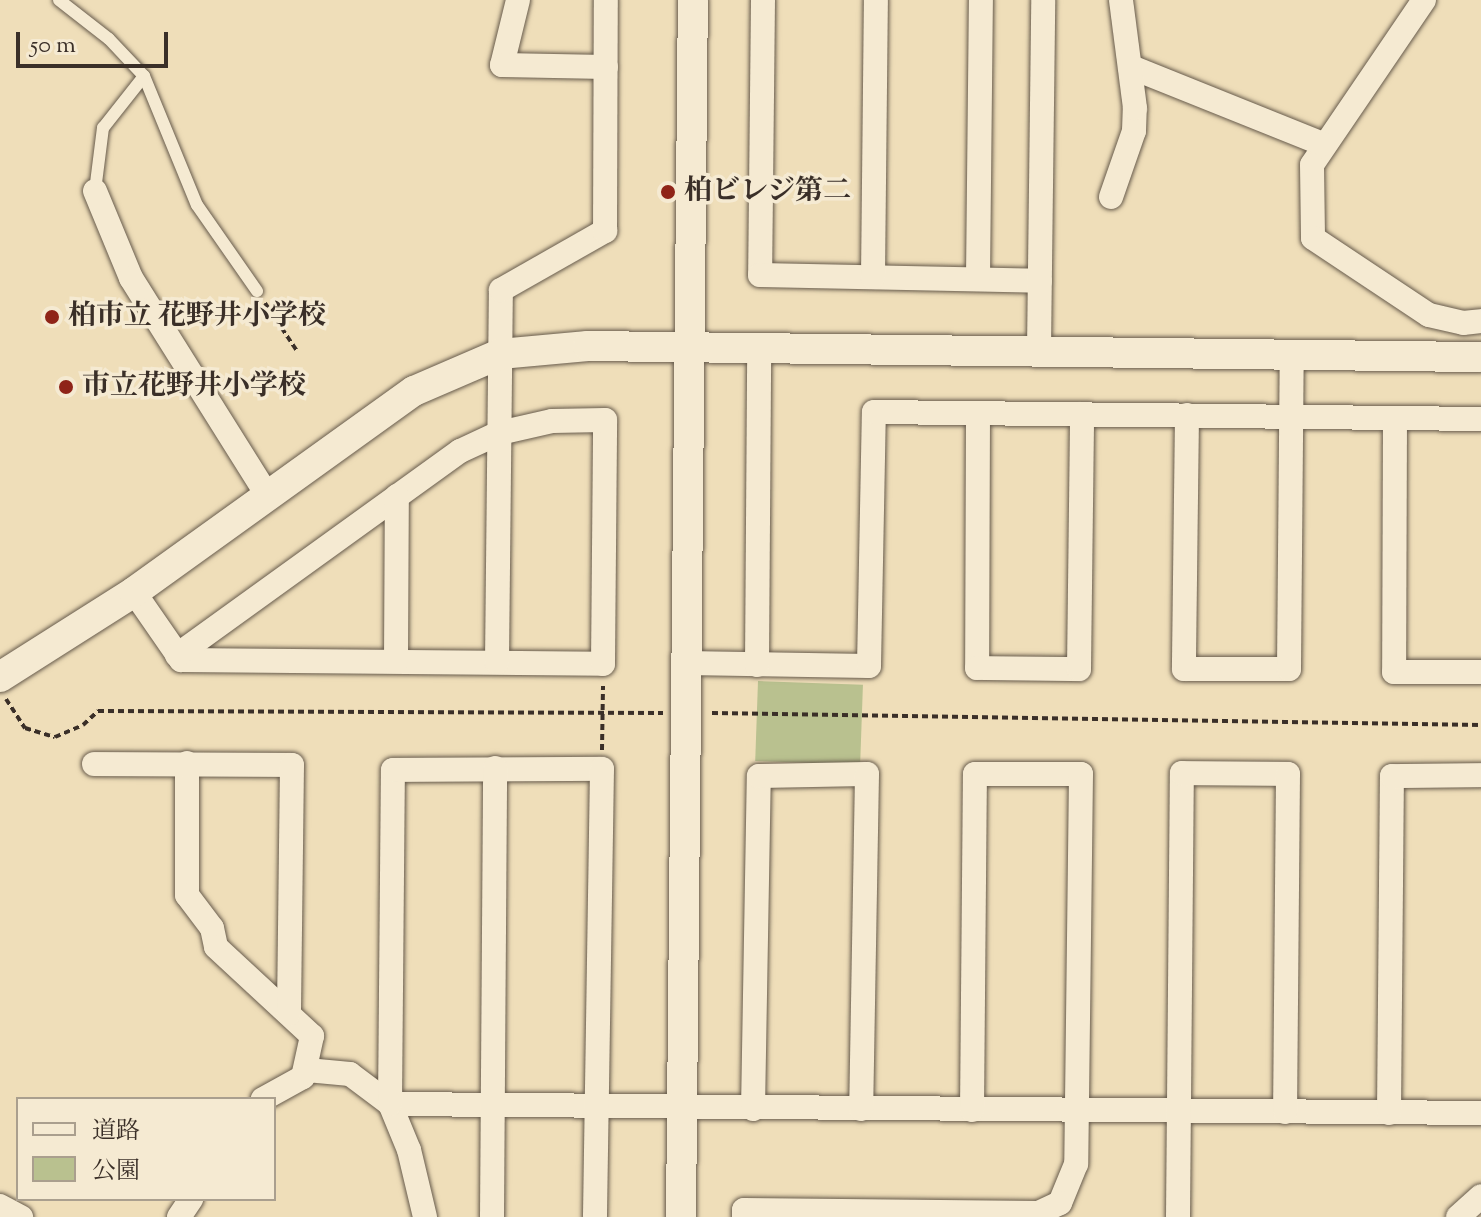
<!DOCTYPE html>
<meta charset="utf-8">
<style>
body{margin:0}
#map{position:relative;width:1481px;height:1217px;overflow:hidden;background:#efdeb9;font-family:"Sorts Mill Goudy","Noto Serif JP",serif}
div>[style]{position:absolute}
.green>*{inset:0;background:#b9c18f;transform-origin:0 0}
.path>*{height:4px;margin-top:-2px;transform-origin:0;background:repeating-linear-gradient(90deg,#3a2f28 0 6px,transparent 0 10px)}
.roads{filter:drop-shadow(0 0 2px #675b4c) drop-shadow(0 0 2px #675b4c)}
.service>*{height:12px;margin:-6px;padding:0 6px;transform-origin:6px;border-radius:6px;background:#f5ead2}
.minor>*{height:24px;margin:-12px;padding:0 12px;transform-origin:12px;border-radius:12px;background:#f5ead2}
.tertiary>*{height:30px;margin:-15px;padding:0 15px;transform-origin:15px;border-radius:15px;background:#f5ead2}
.dots>*{width:22px;height:22px;translate:-50% -50%;box-sizing:border-box;border:4px solid #f5ead2;border-radius:50%}
span{translate:-50% -50%;white-space:nowrap;text-align:center;line-height:1.15;-webkit-text-stroke:7px #f5ead2;paint-order:stroke}
.poi-label{font-size:28px;color:#3a2f28;font-weight:700}
.left{translate:0 -50%;text-align:left}
.legend{position:absolute;left:16px;top:1097px;width:260px;height:104px;box-sizing:border-box;background:#f5ead2;border:2px solid #aa9f8e;margin:0;padding:10px 14px;list-style:none;font-size:24px;color:#3a2f28}
.legend li{display:flex;align-items:center;gap:16px;height:40px}
.legend b{width:40px;border:2px solid #aa9f8e}
.scale{position:absolute;left:16px;top:32px;width:152px;height:36px;box-sizing:border-box;border:4px solid #3a2f28;border-top:0;padding-left:10px;font-size:24px;line-height:28px;white-space:nowrap;color:#3a2f28;-webkit-text-stroke:6px #f5ead2;paint-order:stroke}
</style>
<div id="map">
<div class="green">
<div style="left:758px;top:681px;width:105px;height:80px;rotate:2deg"></div>
</div>
<div class="path">
<div style="left:265px;top:303px;width:58px;rotate:56.3deg"></div>
<div style="left:6px;top:699px;width:35px;rotate:57deg"></div>
<div style="left:25px;top:728px;width:31px;rotate:17deg"></div>
<div style="left:55px;top:737px;width:30px;rotate:-23deg"></div>
<div style="left:83px;top:725px;width:21px;rotate:-43deg"></div>
<div style="left:98px;top:711px;width:565px;rotate:0.2deg"></div>
<div style="left:712px;top:713px;width:769px;rotate:0.89deg"></div>
<div style="left:602px;top:750px;width:64px;rotate:-89.1deg"></div>
</div>
<div class="roads">
<div class="service">
<div style="left:59px;top:0;width:63px;rotate:38deg"></div>
<div style="left:109px;top:39px;width:51px;rotate:46.6deg"></div>
<div style="left:144px;top:76px;width:139px;rotate:67.7deg"></div>
<div style="left:197px;top:205px;width:105px;rotate:55.1deg"></div>
<div style="left:95px;top:191px;width:64px;rotate:-82.8deg"></div>
<div style="left:103px;top:128px;width:66px;rotate:-51.7deg"></div>
</div>
<div class="minor">
<div style="left:518px;top:0;width:67px;rotate:103.8deg"></div>
<div style="left:502px;top:65px;width:104px;rotate:1.1deg"></div>
<div style="left:763px;top:0;width:275px;rotate:90.6deg"></div>
<div style="left:760px;top:275px;width:280px;rotate:1.2deg"></div>
<div style="left:1424px;top:0;width:199px;rotate:124.2deg"></div>
<div style="left:1312px;top:165px;width:73px;rotate:89.2deg"></div>
<div style="left:1313px;top:238px;width:139px;rotate:33.6deg"></div>
<div style="left:1429px;top:315px;width:35px;rotate:13deg"></div>
<div style="left:1463px;top:323px;width:18px;rotate:-6deg"></div>
<div style="left:1131px;top:67px;width:207px;rotate:21.9deg"></div>
<div style="left:95px;top:191px;width:94px;rotate:67.5deg"></div>
<div style="left:131px;top:278px;width:257px;rotate:57.9deg"></div>
<div style="left:1111px;top:197px;width:70px;rotate:-70.8deg"></div>
<div style="left:1134px;top:131px;width:23px;rotate:-88deg"></div>
<div style="left:1135px;top:108px;width:109px;rotate:-97.4deg"></div>
<div style="left:873px;top:277px;width:277px;rotate:-89.4deg"></div>
<div style="left:978px;top:278px;width:278px;rotate:-89.4deg"></div>
<div style="left:1039px;top:350px;width:350px;rotate:-89.3deg"></div>
<div style="left:978px;top:414px;width:254px;rotate:90.2deg"></div>
<div style="left:977px;top:668px;width:102px;rotate:0.6deg"></div>
<div style="left:1079px;top:669px;width:255px;rotate:-89.3deg"></div>
<div style="left:1187px;top:415px;width:254px;rotate:90.7deg"></div>
<div style="left:1184px;top:669px;width:105px"></div>
<div style="left:1289px;top:669px;width:315px;rotate:-89.5deg"></div>
<div style="left:1395px;top:418px;width:254px;rotate:90.2deg"></div>
<div style="left:1394px;top:672px;width:87px"></div>
<div style="left:134px;top:592px;width:83px;rotate:55.3deg"></div>
<div style="left:181px;top:660px;width:422px;rotate:0.5deg"></div>
<div style="left:603px;top:664px;width:244px;rotate:-89.5deg"></div>
<div style="left:605px;top:420px;width:53px;rotate:178.9deg"></div>
<div style="left:552px;top:421px;width:54px;rotate:167.2deg"></div>
<div style="left:499px;top:433px;width:43px;rotate:155.2deg"></div>
<div style="left:460px;top:451px;width:349px;rotate:144.2deg"></div>
<div style="left:396px;top:661px;width:165px;rotate:-89.7deg"></div>
<div style="left:497px;top:662px;width:372px;rotate:-89.4deg"></div>
<div style="left:501px;top:290px;width:120px;rotate:-29.6deg"></div>
<div style="left:605px;top:231px;width:231px;rotate:-89.8deg"></div>
<div style="left:685px;top:663px;width:184px;rotate:0.9deg"></div>
<div style="left:869px;top:666px;width:254px;rotate:-88.9deg"></div>
<div style="left:874px;top:412px;width:607px;rotate:0.66deg"></div>
<div style="left:757px;top:665px;width:317px;rotate:-89.6deg"></div>
<div style="left:187px;top:763px;width:132px;rotate:90deg"></div>
<div style="left:187px;top:895px;width:41px;rotate:52.9deg"></div>
<div style="left:212px;top:928px;width:19px;rotate:78deg"></div>
<div style="left:216px;top:947px;width:131px;rotate:42.8deg"></div>
<div style="left:312px;top:1036px;width:42px;rotate:102.4deg"></div>
<div style="left:303px;top:1077px;width:46px;rotate:151.2deg"></div>
<div style="left:94px;top:764px;width:198px;rotate:0.3deg"></div>
<div style="left:292px;top:765px;width:248px;rotate:90.7deg"></div>
<div style="left:307px;top:1070px;width:43px;rotate:5.3deg"></div>
<div style="left:350px;top:1074px;width:50px;rotate:36.9deg"></div>
<div style="left:390px;top:1104px;width:1091px;rotate:0.47deg"></div>
<div style="left:753px;top:1109px;width:333px;rotate:-89deg"></div>
<div style="left:759px;top:776px;width:108px;rotate:-1.1deg"></div>
<div style="left:867px;top:774px;width:335px;rotate:91deg"></div>
<div style="left:972px;top:1110px;width:336px;rotate:-89.5deg"></div>
<div style="left:975px;top:774px;width:106px"></div>
<div style="left:1081px;top:774px;width:390px;rotate:90.7deg"></div>
<div style="left:1076px;top:1164px;width:42px;rotate:112.3deg"></div>
<div style="left:1060px;top:1203px;width:33px;rotate:155deg"></div>
<div style="left:1389px;top:1113px;width:337px;rotate:-89.5deg"></div>
<div style="left:1392px;top:776px;width:89px;rotate:-0.6deg"></div>
<div style="left:0;top:1206px;width:24px;rotate:28deg"></div>
<div style="left:179px;top:1217px;width:22px;rotate:-56deg"></div>
<div style="left:425px;top:1217px;width:69px;rotate:-103.4deg"></div>
<div style="left:409px;top:1150px;width:50px;rotate:-112.4deg"></div>
<div style="left:390px;top:1104px;width:334px;rotate:-89.5deg"></div>
<div style="left:393px;top:770px;width:209px;rotate:-0.3deg"></div>
<div style="left:602px;top:769px;width:448px;rotate:90.9deg"></div>
<div style="left:492px;top:1217px;width:449px;rotate:-89.6deg"></div>
<div style="left:744px;top:1217px;width:7px;rotate:-90deg"></div>
<div style="left:744px;top:1210px;width:295px;rotate:0.6deg"></div>
<div style="left:1178px;top:1217px;width:444px;rotate:-89.5deg"></div>
<div style="left:1182px;top:773px;width:106px;rotate:0.5deg"></div>
<div style="left:1288px;top:774px;width:338px;rotate:90.5deg"></div>
<div style="left:1458px;top:1217px;width:31px;rotate:-42deg"></div>
</div>
<div class="tertiary">
<div style="left:0;top:677px;width:159px;rotate:-32.4deg"></div>
<div style="left:134px;top:592px;width:345px;rotate:-35.7deg"></div>
<div style="left:414px;top:391px;width:94px;rotate:-23.3deg"></div>
<div style="left:500px;top:354px;width:88px;rotate:-5.2deg"></div>
<div style="left:588px;top:346px;width:893px;rotate:0.71deg"></div>
<div style="left:681px;top:1217px;width:1217px;rotate:-89.44deg"></div>
</div>
</div>
<div class="dots">
<div style="left:668px;top:192px;background:#8f2418"></div>
<div style="left:52px;top:317px;background:#8f2418"></div>
<div style="left:66px;top:387px;background:#8f2418"></div>
</div>
<div class="poi-label">
<span class="left" style="left:684px;top:192px">柏ビレジ第二</span>
<span class="left" style="left:68px;top:317px">柏市立 花野井小学校</span>
<span class="left" style="left:82px;top:387px">市立花野井小学校</span>
</div>
<ul class="legend">
<li><b style="height:10px;background:#f5ead2"></b>道路</li>
<li><b style="height:22px;background:#b9c18f"></b>公園</li>
</ul>
<div class="scale">50 m</div>
</div>
